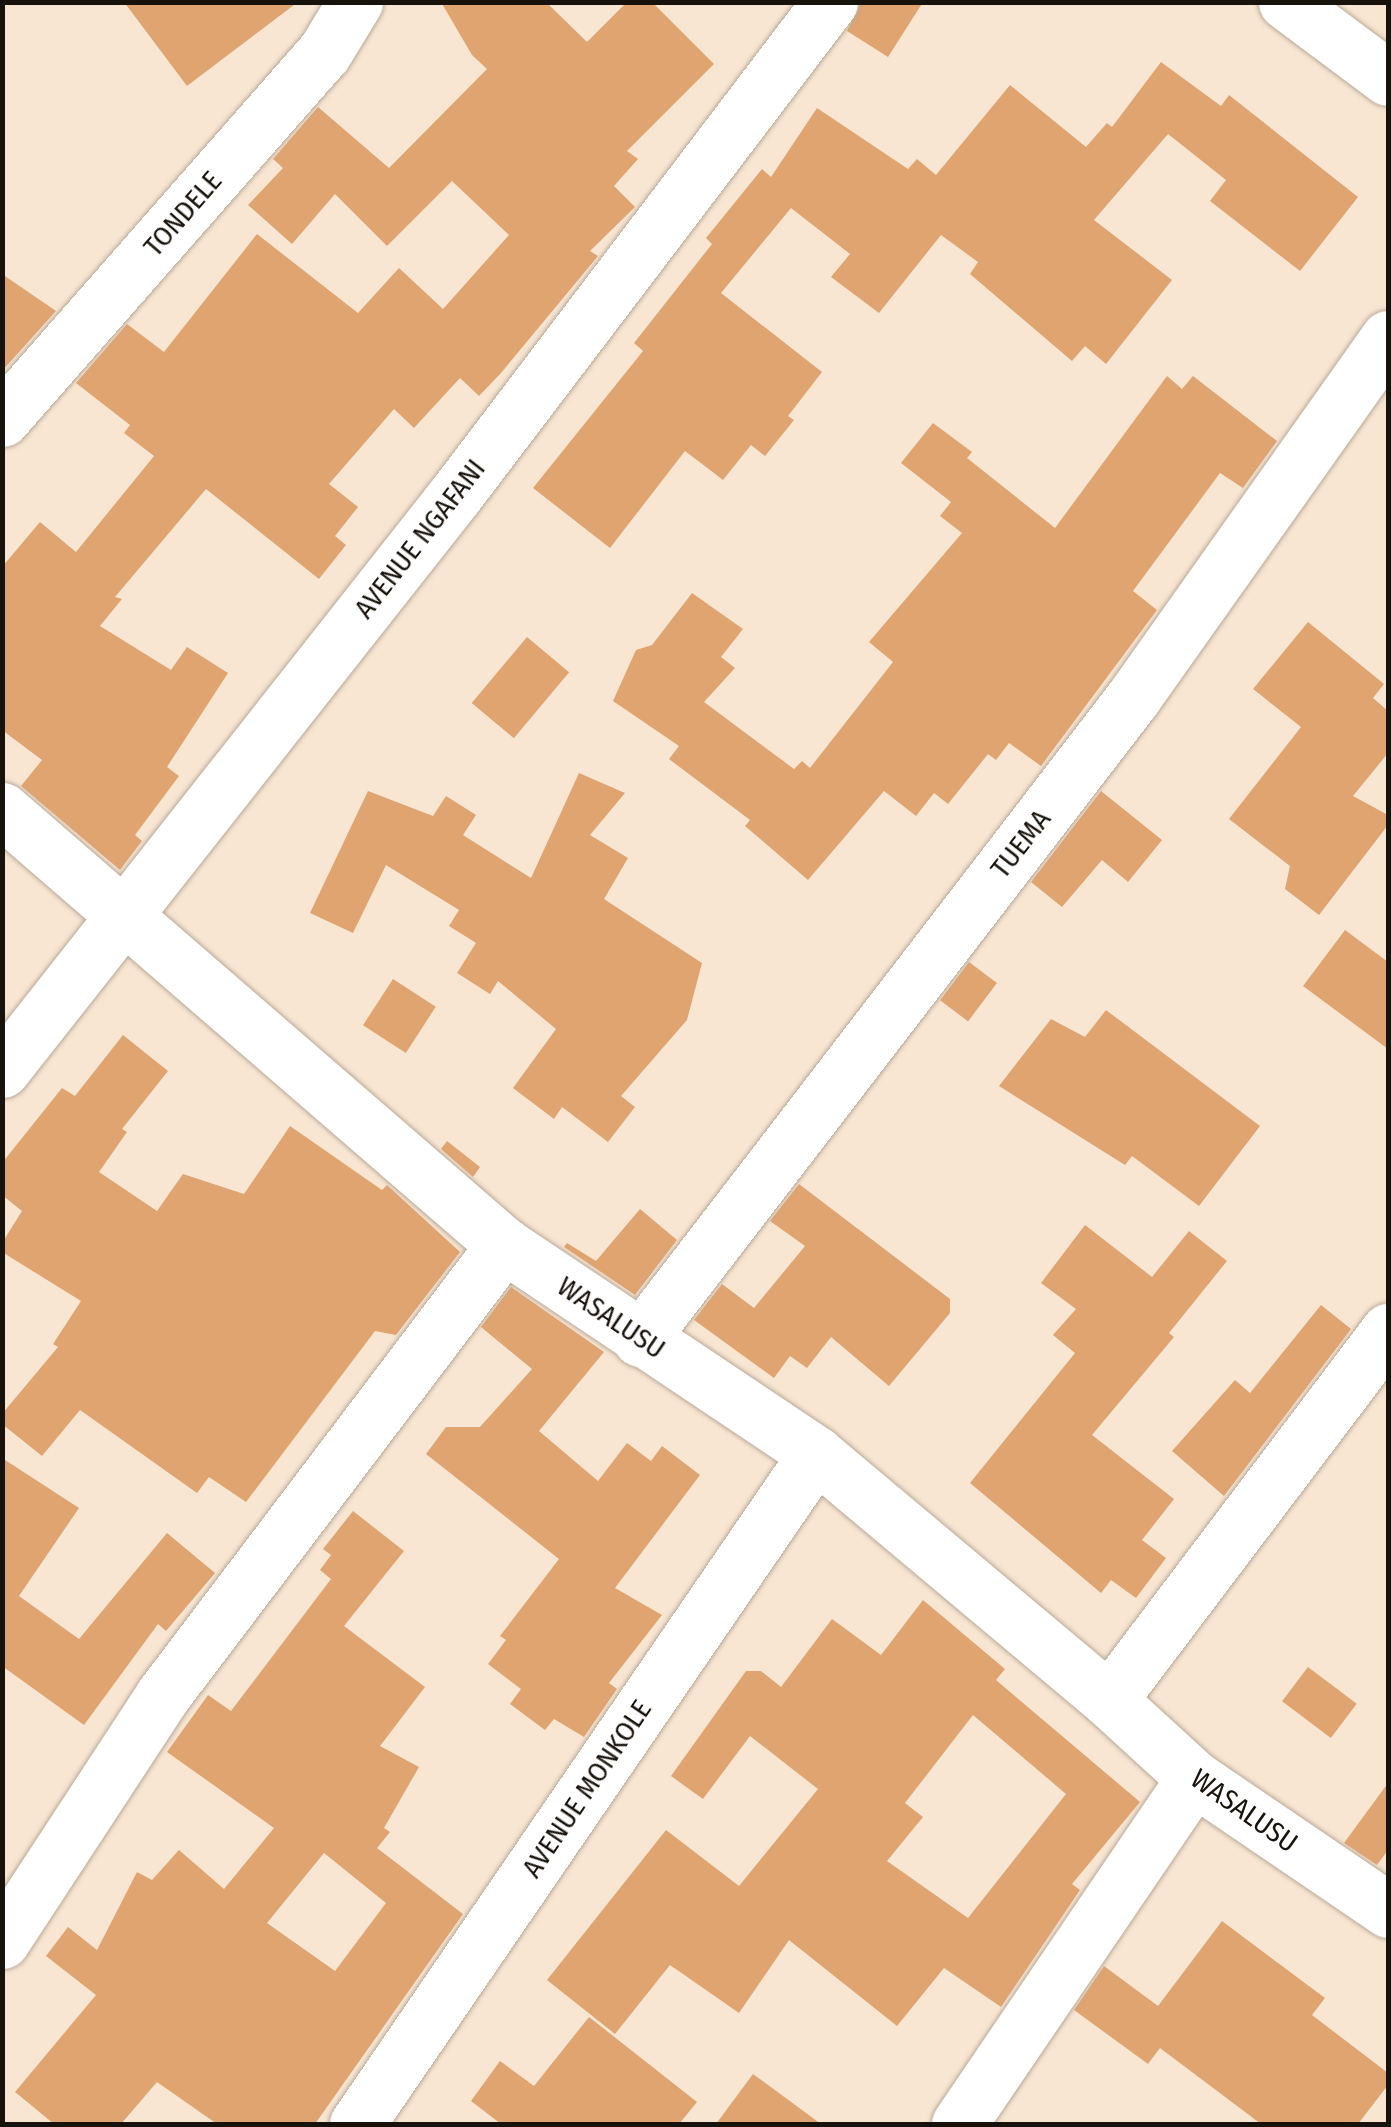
<!DOCTYPE html>
<style>
body{margin:0}
#map{position:relative;width:1391px;height:2127px;overflow:hidden;background:#f8e6d3;font-family:"Fira Sans Condensed",sans-serif}
div>[style]{position:absolute}
.building>*{inset:0;background:#e0a471;transform-origin:0 0}
.roads{filter:drop-shadow(0 0 2px #baa997) drop-shadow(0 0 2px #baa997)}
.minor>*{height:55px;margin:-27.5px;padding:0 27.5px;transform-origin:27.5px;border-radius:27.5px;background:#fff}
span{translate:-50% -50%;white-space:nowrap;text-align:center;line-height:1.15;-webkit-text-stroke:8px #fff;paint-order:stroke}
.street-label{font-size:28px;color:#18120c}
.frame{position:absolute;inset:0;border:5px solid #18120c;pointer-events:none}
</style>
<div id="map">
<div class="building">
<div style="clip-path:polygon(124px 2px,298px 2px,187px 86px)"></div>
<div style="clip-path:polygon(441px 2px,546px 2px,587px 42px,627px 2px,652px 2px,714px 64px,627px 151px,638px 159px,614px 186px,635px 207px,590px 251px,598px 256px,501px 373px,479px 396px,460px 378px,414px 428px,394px 409px,329px 484px,358px 507px,335px 536px,346px 545px,319px 579px,206px 489px,115px 597px,122px 599px,100px 626px,171px 670px,187px 647px,228px 673px,167px 767px,179px 776px,135px 835px,142px 841px,120px 870px,21px 786px,42px 760px,2px 730px,2px 567px,40px 522px,76px 552px,154px 456px,124px 433px,130px 425px,76px 383px,127px 324px,164px 352px,257px 234px,358px 313px,399px 268px,443px 309px,509px 235px,452px 181px,387px 246px,335px 194px,292px 244px,248px 205px,283px 168px,273px 159px,318px 107px,389px 168px,487px 69px,472px 55px)"></div>
<div style="clip-path:polygon(861px 2px,923px 2px,888px 57px,847px 31px)"></div>
<div style="clip-path:polygon(1161px 62px,1221px 106px,1229px 95px,1358px 197px,1300px 271px,1210px 201px,1226px 180px,1168px 134px,1094px 220px,1172px 280px,1106px 364px,1085px 346px,1072px 361px,970px 274px,978px 262px,941px 235px,879px 313px,831px 277px,850px 254px,791px 208px,721px 293px,822px 372px,788px 416px,794px 420px,765px 456px,751px 445px,723px 480px,685px 451px,610px 548px,533px 488px,643px 351px,634px 343px,712px 244px,706px 238px,762px 169px,771px 177px,817px 108px,908px 169px,917px 159px,936px 175px,1010px 85px,1086px 147px,1107px 123px,1112px 127px)"></div>
<div style="clip-path:polygon(2px 274px,56px 311px,2px 371px)"></div>
<div style="clip-path:polygon(1167px 376px,1182px 389px,1193px 376px,1277px 441px,1243px 488px,1220px 473px,1133px 591px,1157px 610px,1041px 766px,1009px 743px,996px 760px,988px 754px,948px 804px,934px 793px,916px 816px,884px 791px,808px 880px,745px 826px,750px 820px,669px 759px,679px 746px,613px 701px,636px 650px,652px 645px,692px 593px,743px 629px,721px 657px,735px 668px,704px 702px,794px 769px,802px 761px,810px 768px,893px 662px,869px 642px,962px 533px,940px 516px,951px 502px,901px 463px,933px 423px,972px 452px,967px 458px,1055px 528px)"></div>
<div style="clip-path:polygon(1308px 622px,1384px 684px,1373px 698px,1388px 711px,1388px 753px,1353px 796px,1388px 815px,1388px 825px,1319px 915px,1285px 889px,1290px 866px,1229px 819px,1301px 727px,1253px 689px)"></div>
<div style="left:527px;top:637px;width:55px;height:86px;rotate:40deg"></div>
<div style="clip-path:polygon(579px 773px,625px 793px,590px 835px,628px 858px,604px 899px,702px 963px,687px 1020px,621px 1096px,635px 1107px,608px 1142px,562px 1107px,554px 1119px,513px 1088px,556px 1029px,498px 981px,490px 994px,457px 973px,476px 943px,449px 926px,459px 910px,386px 865px,353px 933px,310px 913px,368px 791px,433px 816px,446px 796px,476px 815px,463px 835px,531px 878px)"></div>
<div style="clip-path:polygon(1101px 791px,1162px 840px,1128px 882px,1102px 860px,1062px 907px,1031px 882px)"></div>
<div style="clip-path:polygon(1345px 930px,1388px 962px,1388px 1049px,1303px 986px)"></div>
<div style="left:969px;top:962px;width:35px;height:48px;rotate:37deg"></div>
<div style="left:393px;top:979px;width:51px;height:55px;rotate:33deg"></div>
<div style="clip-path:polygon(1106px 1010px,1260px 1126px,1199px 1206px,1132px 1156px,1125px 1165px,999px 1086px,1051px 1019px,1085px 1037px)"></div>
<div style="clip-path:polygon(123px 1035px,168px 1071px,122px 1129px,127px 1132px,99px 1172px,157px 1211px,183px 1174px,244px 1194px,290px 1126px,382px 1190px,387px 1185px,460px 1252px,396px 1335px,375px 1331px,246px 1502px,209px 1477px,197px 1493px,80px 1410px,42px 1456px,2px 1424px,2px 1414px,58px 1347px,53px 1344px,81px 1301px,2px 1252px,2px 1243px,22px 1211px,2px 1195px,2px 1163px,62px 1088px,75px 1096px)"></div>
<div style="clip-path:polygon(447px 1141px,480px 1167px,473px 1177px,441px 1149px)"></div>
<div style="clip-path:polygon(799px 1184px,950px 1299px,950px 1313px,889px 1386px,831px 1337px,807px 1368px,790px 1356px,774px 1378px,694px 1320px,722px 1284px,754px 1308px,805px 1246px,770px 1221px)"></div>
<div style="clip-path:polygon(640px 1209px,677px 1240px,635px 1295px,564px 1247px,567px 1243px,596px 1261px)"></div>
<div style="clip-path:polygon(1085px 1225px,1152px 1277px,1189px 1231px,1227px 1261px,1169px 1333px,1174px 1337px,1092px 1435px,1174px 1499px,1142px 1540px,1166px 1558px,1136px 1598px,1111px 1580px,1101px 1593px,970px 1483px,1075px 1353px,1053px 1335px,1076px 1309px,1041px 1283px)"></div>
<div style="clip-path:polygon(511px 1287px,604px 1352px,539px 1431px,598px 1481px,627px 1443px,651px 1461px,662px 1446px,700px 1475px,615px 1588px,662px 1615px,609px 1683px,617px 1689px,584px 1737px,554px 1719px,545px 1730px,510px 1704px,521px 1689px,488px 1664px,506px 1640px,500px 1636px,559px 1559px,426px 1454px,446px 1427px,480px 1427px,532px 1369px,481px 1327px)"></div>
<div style="clip-path:polygon(1321px 1305px,1351px 1329px,1224px 1496px,1172px 1451px,1235px 1380px,1250px 1393px)"></div>
<div style="clip-path:polygon(2px 1458px,79px 1508px,19px 1596px,79px 1639px,167px 1533px,215px 1573px,166px 1631px,158px 1624px,84px 1725px,2px 1666px)"></div>
<div style="clip-path:polygon(evenodd,353px 1511px,404px 1551px,344px 1626px,425px 1687px,380px 1746px,419px 1767px,384px 1828px,390px 1832px,377px 1848px,463px 1914px,315px 2124px,217px 2124px,157px 2082px,121px 2124px,54px 2124px,15px 2092px,96px 1995px,46px 1956px,68px 1927px,97px 1950px,137px 1872px,152px 1880px,179px 1850px,224px 1889px,274px 1828px,167px 1752px,208px 1695px,231px 1711px,331px 1579px,320px 1570px,331px 1555px,323px 1549px,353px 1511px,324px 1853px,386px 1903px,335px 1971px,267px 1923px,324px 1853px)"></div>
<div style="clip-path:polygon(evenodd,923px 1600px,1005px 1669px,996px 1680px,1140px 1802px,1072px 1884px,1080px 1890px,1001px 2007px,944px 1968px,897px 2026px,789px 1940px,739px 2013px,670px 1965px,615px 2034px,547px 1980px,666px 1830px,739px 1886px,818px 1789px,750px 1736px,703px 1799px,671px 1776px,746px 1671px,761px 1671px,781px 1687px,832px 1619px,881px 1655px,923px 1600px,973px 1715px,1066px 1794px,968px 1918px,887px 1861px,923px 1817px,905px 1803px,973px 1715px)"></div>
<div style="left:1308px;top:1667px;width:61px;height:43px;rotate:37deg"></div>
<div style="clip-path:polygon(1388px 1783px,1388px 1850px,1377px 1865px,1344px 1843px)"></div>
<div style="clip-path:polygon(1222px 1921px,1325px 1998px,1312px 2015px,1388px 2073px,1388px 2085px,1358px 2124px,1261px 2124px,1160px 2048px,1148px 2064px,1074px 2010px,1104px 1966px,1158px 2006px)"></div>
<div style="clip-path:polygon(589px 2017px,697px 2102px,679px 2124px,501px 2124px,471px 2101px,500px 2061px,534px 2086px)"></div>
<div style="clip-path:polygon(753px 2074px,821px 2124px,716px 2124px)"></div>
</div>
<div class="roads">
<div class="minor">
<div style="left:1286px;top:2px;width:127px;rotate:36.7deg"></div>
<div style="left:2px;top:419px;width:487px;rotate:-48.7deg"></div>
<div style="left:324px;top:53px;width:60px;rotate:-58.7deg"></div>
<div style="left:2px;top:810px;width:664px;rotate:40.91deg"></div>
<div style="left:504px;top:1245px;width:376px;rotate:33.8deg"></div>
<div style="left:816px;top:1454px;width:383px;rotate:40deg"></div>
<div style="left:1109px;top:1700px;width:115px;rotate:42.5deg"></div>
<div style="left:1194px;top:1778px;width:235px;rotate:34.2deg"></div>
<div style="left:2px;top:1070px;width:733px;rotate:-51.76deg"></div>
<div style="left:456px;top:494px;width:618px;rotate:-52.76deg"></div>
<div style="left:640px;top:1339px;width:809px;rotate:-52.44deg"></div>
<div style="left:1133px;top:698px;width:441px;rotate:-54.7deg"></div>
<div style="left:1109px;top:1700px;width:463px;rotate:-52.9deg"></div>
<div style="left:2px;top:1941px;width:294px;rotate:-56.8deg"></div>
<div style="left:163px;top:1695px;width:565px;rotate:-52.85deg"></div>
<div style="left:357px;top:2124px;width:812px;rotate:-55.59deg"></div>
<div style="left:959px;top:2124px;width:418px;rotate:-55.8deg"></div>
</div>
</div>
<div class="street-label">
<span style="left:183px;top:214px;rotate:-49deg">TONDELE</span>
<span style="left:420px;top:539px;rotate:-52deg">AVENUE NGAFANI</span>
<span style="left:1021px;top:844px;rotate:-52deg">TUEMA</span>
<span style="left:611px;top:1318px;rotate:34deg">WASALUSU</span>
<span style="left:587px;top:1789px;rotate:-56deg">AVENUE MONKOLE</span>
<span style="left:1244px;top:1811px;rotate:35deg">WASALUSU</span>
</div>
<div class="frame"></div>
</div>
